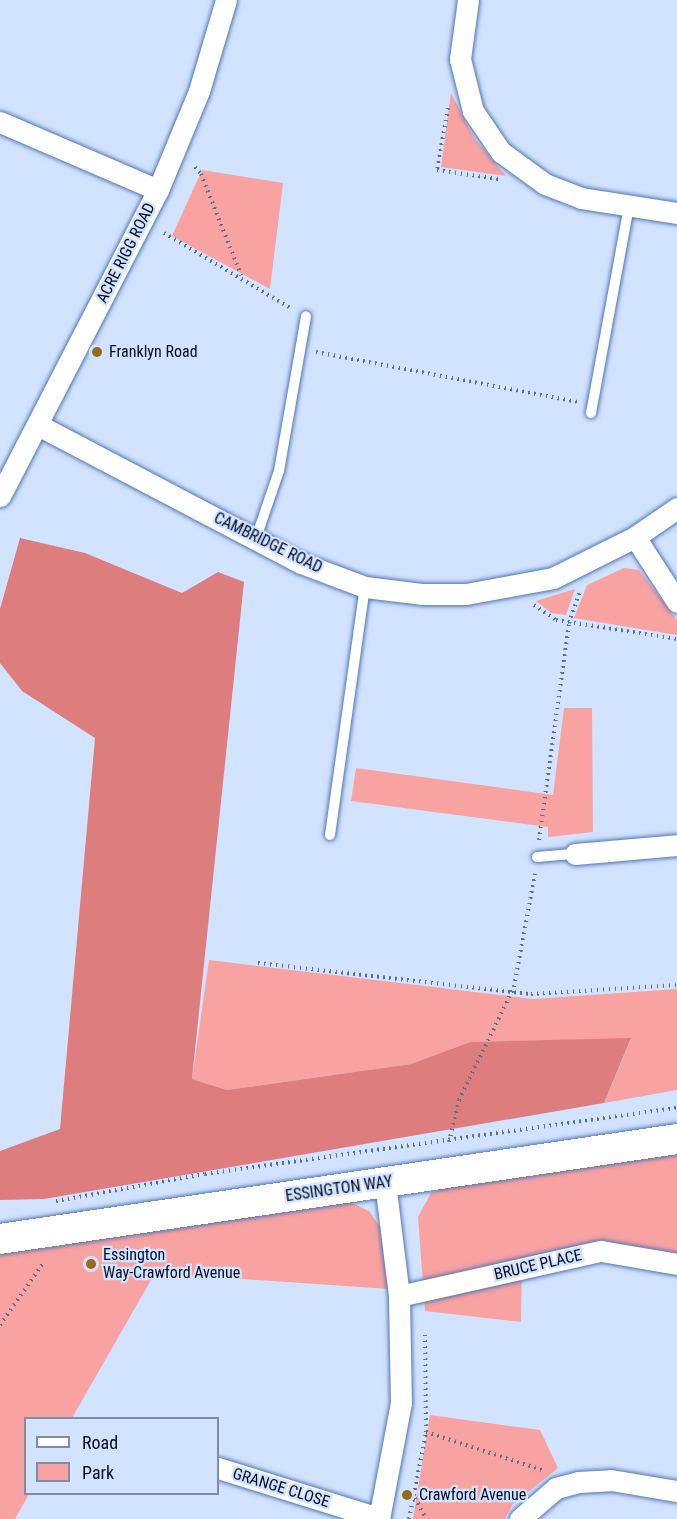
<!DOCTYPE html>
<style>
body{margin:0}
#map{position:relative;width:677px;height:1519px;overflow:hidden;background:#d2e3ff;font-family:"Roboto Condensed",sans-serif}
div>[style]{position:absolute}
.green>*{inset:0;background:#f9a2a2}
.forest>*{inset:0;background:#dd7d7e}
.path>*{height:4px;margin-top:-2px;transform-origin:0;background:repeating-linear-gradient(90deg,#606e87 0 1.5px,transparent 0 6px)}
.roads{filter:drop-shadow(0 0 2px #5076b4) drop-shadow(0 0 2px #5076b4)}
.lane>*{height:10px;margin:-5px;padding:0 5px;transform-origin:5px;border-radius:5px;background:#fff}
.street>*{height:21px;margin:-10.5px;padding:0 10.5px;transform-origin:10.5px;border-radius:10.5px;background:#fff}
.secondary>*{height:30px;margin:-15px;padding:0 15px;transform-origin:15px;border-radius:15px;background:#fff}
.dots>*{width:16px;height:16px;translate:-50% -50%;box-sizing:border-box;border:3px solid #d2e3ff;border-radius:50%}
span{translate:-50% -50%;white-space:nowrap;text-align:center;line-height:1.15;-webkit-text-stroke:4.5px #d2e3ff;paint-order:stroke}
.street-label{font-size:16px;color:#010b22}
.poi-label{font-size:16px;color:#010b22}
.left{translate:0 -50%;text-align:left}
.legend{position:absolute;left:24px;top:1417px;width:195px;height:78px;box-sizing:border-box;background:#d2e3ff;border:2px solid #7e8da7;margin:0;padding:8px 10px;list-style:none;font-size:18px;color:#010b22}
.legend li{display:flex;align-items:center;gap:12px;height:30px}
.legend b{width:30px;border:2px solid #7e8da7}
</style>
<div id="map">
<div class="green">
<div style="clip-path:polygon(451px 93px,474px 138px,506px 176px,441px 167px)"></div>
<div style="clip-path:polygon(202px 170px,283px 183px,270px 289px,172px 236px)"></div>
<div style="clip-path:polygon(624px 568px,639px 570px,677px 620px,677px 635px,574px 618px,587px 585px)"></div>
<div style="clip-path:polygon(575px 589px,566px 615px,551px 613px,536px 601px)"></div>
<div style="clip-path:polygon(564px 708px,592px 708px,593px 832px,548px 837px,548px 827px,351px 801px,356px 768px,553px 795px)"></div>
<div style="clip-path:polygon(209px 960px,533px 999px,677px 989px,677px 1090px,604px 1103px,631px 1039px,470px 1042px,411px 1064px,227px 1090px,192px 1079px)"></div>
<div style="clip-path:polygon(677px 1148px,677px 1264px,522px 1259px,521px 1322px,425px 1311px,418px 1217px,431px 1193px,457px 1183px)"></div>
<div style="clip-path:polygon(350px 1202px,369px 1211px,380px 1227px,389px 1289px,155px 1273px,72px 1418px,26px 1418px,26px 1494px,29px 1494px,15px 1519px,0 1519px,0 1252px)"></div>
<div style="clip-path:polygon(430px 1415px,540px 1430px,558px 1468px,512px 1505px,505px 1519px,413px 1519px)"></div>
</div>
<div class="forest">
<div style="clip-path:polygon(20px 538px,85px 553px,182px 593px,218px 572px,244px 582px,192px 1079px,227px 1090px,411px 1064px,470px 1042px,631px 1038px,604px 1103px,44px 1199px,0 1200px,0 1151px,60px 1129px,95px 738px,22px 691px,0 663px,0 609px)"></div>
</div>
<div class="path">
<div style="left:448px;top:108px;width:63px;rotate:100.1deg"></div>
<div style="left:437px;top:170px;width:62px;rotate:8.4deg"></div>
<div style="left:195px;top:167px;width:9px;rotate:49deg"></div>
<div style="left:201px;top:174px;width:109px;rotate:68.4deg"></div>
<div style="left:164px;top:233px;width:149px;rotate:30.7deg"></div>
<div style="left:316px;top:352px;width:266px;rotate:10.8deg"></div>
<div style="left:534px;top:605px;width:27px;rotate:34deg"></div>
<div style="left:556px;top:620px;width:122px;rotate:8.9deg"></div>
<div style="left:539px;top:840px;width:219px;rotate:-82.1deg"></div>
<div style="left:569px;top:623px;width:34px;rotate:-71deg"></div>
<div style="left:258px;top:963px;width:275px;rotate:6.5deg"></div>
<div style="left:531px;top:994px;width:146px;rotate:-3.5deg"></div>
<div style="left:449px;top:1142px;width:43px;rotate:-76.6deg"></div>
<div style="left:459px;top:1100px;width:126px;rotate:-64deg"></div>
<div style="left:514px;top:987px;width:115px;rotate:-79.5deg"></div>
<div style="left:56px;top:1201px;width:151px;rotate:-10.3deg"></div>
<div style="left:205px;top:1174px;width:477px;rotate:-8deg"></div>
<div style="left:0;top:1325px;width:77px;rotate:-55.1deg"></div>
<div style="left:426px;top:1432px;width:122px;rotate:18.1deg"></div>
<div style="left:415px;top:1498px;width:24px;rotate:62deg"></div>
<div style="left:409px;top:1519px;width:89px;rotate:-78.9deg"></div>
<div style="left:426px;top:1432px;width:97px;rotate:-90.6deg"></div>
</div>
<div class="roads">
<div class="lane">
<div style="left:591px;top:413px;width:211px;rotate:-79.6deg"></div>
<div style="left:256px;top:538px;width:71px;rotate:-71.1deg"></div>
<div style="left:279px;top:471px;width:157px;rotate:-80.1deg"></div>
<div style="left:330px;top:835px;width:250px;rotate:-82deg"></div>
<div style="left:537px;top:857px;width:38px;rotate:-5deg"></div>
</div>
<div class="street">
<div style="left:468px;top:0;width:60px;rotate:97.7deg"></div>
<div style="left:460px;top:59px;width:54px;rotate:76deg"></div>
<div style="left:473px;top:111px;width:50px;rotate:55.7deg"></div>
<div style="left:501px;top:152px;width:54px;rotate:36deg"></div>
<div style="left:545px;top:184px;width:39px;rotate:21deg"></div>
<div style="left:581px;top:198px;width:97px;rotate:8.9deg"></div>
<div style="left:0;top:122px;width:172px;rotate:23.3deg"></div>
<div style="left:38px;top:425px;width:297px;rotate:27.7deg"></div>
<div style="left:301px;top:563px;width:68px;rotate:20.6deg"></div>
<div style="left:365px;top:587px;width:57px;rotate:7deg"></div>
<div style="left:422px;top:594px;width:44px"></div>
<div style="left:466px;top:594px;width:88px;rotate:-10.4deg"></div>
<div style="left:553px;top:578px;width:92px;rotate:-26.6deg"></div>
<div style="left:635px;top:537px;width:51px;rotate:-34.6deg"></div>
<div style="left:0;top:496px;width:344px;rotate:-62.7deg"></div>
<div style="left:158px;top:190px;width:107px;rotate:-67.5deg"></div>
<div style="left:199px;top:91px;width:95px;rotate:-73.5deg"></div>
<div style="left:635px;top:537px;width:77px;rotate:57.1deg"></div>
<div style="left:575px;top:854px;width:102px;rotate:-5deg"></div>
<div style="left:399px;top:1296px;width:207px;rotate:-12.6deg"></div>
<div style="left:601px;top:1251px;width:77px;rotate:9.7deg"></div>
<div style="left:218px;top:1468px;width:169px;rotate:17.3deg"></div>
<div style="left:379px;top:1519px;width:118px;rotate:-79.3deg"></div>
<div style="left:401px;top:1403px;width:107px;rotate:-91.1deg"></div>
<div style="left:399px;top:1296px;width:115px;rotate:-97deg"></div>
<div style="left:520px;top:1519px;width:48px;rotate:-40.7deg"></div>
<div style="left:556px;top:1488px;width:23px;rotate:-15deg"></div>
<div style="left:578px;top:1482px;width:33px;rotate:-3deg"></div>
<div style="left:611px;top:1480px;width:67px;rotate:9.5deg"></div>
</div>
<div class="secondary">
<div style="left:0;top:1239px;width:684px;rotate:-8.4deg"></div>
</div>
</div>
<div class="dots">
<div style="left:97px;top:352px;background:#946b16"></div>
<div style="left:91px;top:1264px;background:#946b16"></div>
<div style="left:407px;top:1495px;background:#946b16"></div>
</div>
<div class="street-label">
<span style="left:126px;top:253px;rotate:-63deg">ACRE RIGG ROAD</span>
<span style="left:268px;top:543px;rotate:26deg">CAMBRIDGE ROAD</span>
<span style="left:339px;top:1189px;rotate:-8deg">ESSINGTON WAY</span>
<span style="left:538px;top:1265px;rotate:-13deg">BRUCE PLACE</span>
<span style="left:281px;top:1488px;rotate:17deg">GRANGE CLOSE</span>
</div>
<div class="poi-label">
<span class="left" style="left:109px;top:352px">Franklyn Road</span>
<span class="left" style="left:103px;top:1264px">Essington<br>Way-Crawford Avenue</span>
<span class="left" style="left:419px;top:1495px">Crawford Avenue</span>
</div>
<ul class="legend">
<li><b style="height:8px;background:#fff"></b>Road</li>
<li><b style="height:16px;background:#f9a2a2"></b>Park</li>
</ul>
</div>
